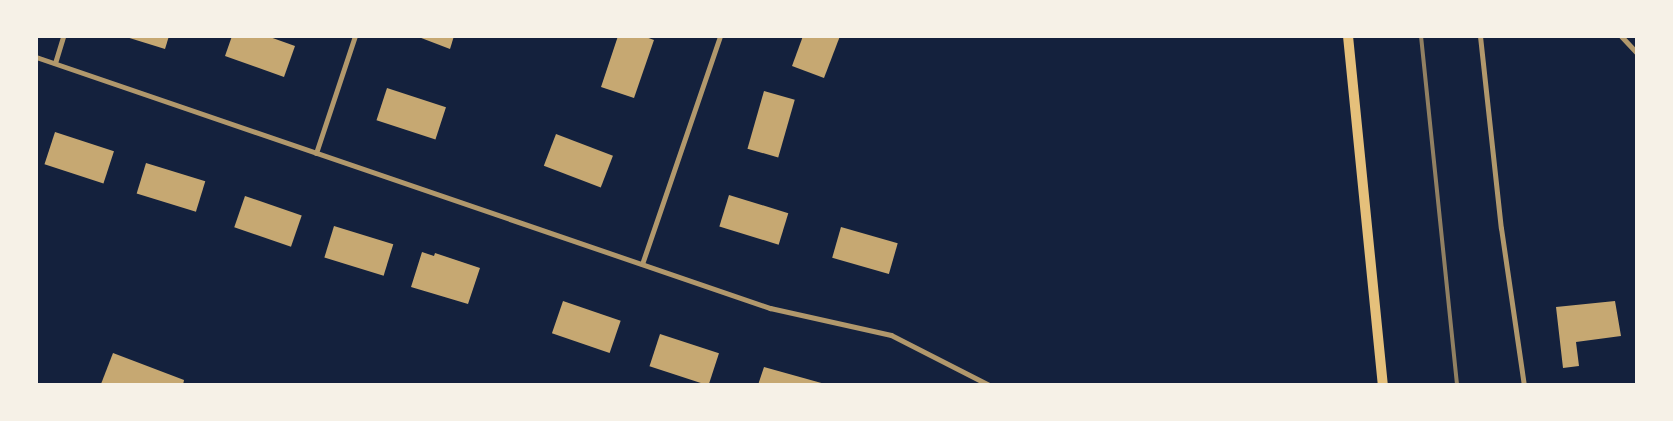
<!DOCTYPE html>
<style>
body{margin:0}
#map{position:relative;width:1673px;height:421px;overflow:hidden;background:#14213d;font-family:Helvetica,sans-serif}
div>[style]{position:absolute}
.building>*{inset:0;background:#c6a872;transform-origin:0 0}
.minor>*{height:5px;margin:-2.5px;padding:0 2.5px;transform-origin:2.5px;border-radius:2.5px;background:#b1986c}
.secondary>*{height:10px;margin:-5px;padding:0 5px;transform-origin:5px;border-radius:5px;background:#e5c07b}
.rail>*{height:4px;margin:-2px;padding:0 2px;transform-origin:2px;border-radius:2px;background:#918062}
span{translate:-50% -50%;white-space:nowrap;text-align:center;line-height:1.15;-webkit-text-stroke:4.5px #f6f1e7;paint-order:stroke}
.frame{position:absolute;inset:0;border:38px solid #f6f1e7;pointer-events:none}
</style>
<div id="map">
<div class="building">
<div style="clip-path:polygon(123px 36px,169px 36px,165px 49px)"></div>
<div style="clip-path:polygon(232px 36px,267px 36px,295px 46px,284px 77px,225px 56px)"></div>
<div style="clip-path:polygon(416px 36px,454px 36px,450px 49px)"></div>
<div style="clip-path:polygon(618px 36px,643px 36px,654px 40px,634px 98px,601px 87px)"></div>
<div style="clip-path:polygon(803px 36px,840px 36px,824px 78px,792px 66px)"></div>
<div style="left:387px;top:88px;width:62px;height:34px;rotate:18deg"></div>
<div style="left:764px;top:91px;width:32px;height:60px;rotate:16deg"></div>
<div style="left:55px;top:132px;width:62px;height:34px;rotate:18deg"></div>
<div style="left:556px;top:134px;width:61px;height:34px;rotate:21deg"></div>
<div style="left:146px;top:163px;width:62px;height:32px;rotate:17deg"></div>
<div style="left:729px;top:195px;width:62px;height:33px;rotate:17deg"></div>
<div style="left:245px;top:196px;width:60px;height:33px;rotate:19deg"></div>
<div style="left:334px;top:226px;width:62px;height:33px;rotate:17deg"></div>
<div style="left:841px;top:227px;width:59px;height:32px;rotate:16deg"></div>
<div style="clip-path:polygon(422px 252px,434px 256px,435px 253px,480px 268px,468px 304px,411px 287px)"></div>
<div style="left:563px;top:301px;width:61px;height:34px;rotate:19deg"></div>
<div style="clip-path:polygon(1615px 301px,1621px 336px,1576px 342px,1579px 366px,1563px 368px,1556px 307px)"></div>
<div style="left:660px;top:334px;width:62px;height:34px;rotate:18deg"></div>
<div style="clip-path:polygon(113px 353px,184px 380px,183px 385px,101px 384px)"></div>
<div style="clip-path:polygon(764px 367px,825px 384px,825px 385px,758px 385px)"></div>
</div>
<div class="minor">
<div style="left:1480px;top:36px;width:193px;rotate:83.8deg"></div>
<div style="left:1501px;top:228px;width:159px;rotate:81.7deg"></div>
<div style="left:1621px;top:36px;width:23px;rotate:47deg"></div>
<div style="left:36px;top:57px;width:776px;rotate:18.88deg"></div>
<div style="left:770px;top:308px;width:124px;rotate:12.6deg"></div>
<div style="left:891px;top:335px;width:110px;rotate:27deg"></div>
<div style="left:55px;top:63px;width:28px;rotate:-73deg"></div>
<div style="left:316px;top:153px;width:123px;rotate:-71.6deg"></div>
<div style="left:642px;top:264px;width:241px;rotate:-71.1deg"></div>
</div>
<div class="secondary">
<div style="left:1348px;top:36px;width:351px;rotate:84.3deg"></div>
</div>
<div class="rail">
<div style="left:1421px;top:36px;width:351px;rotate:84.1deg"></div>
</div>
<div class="frame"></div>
</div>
